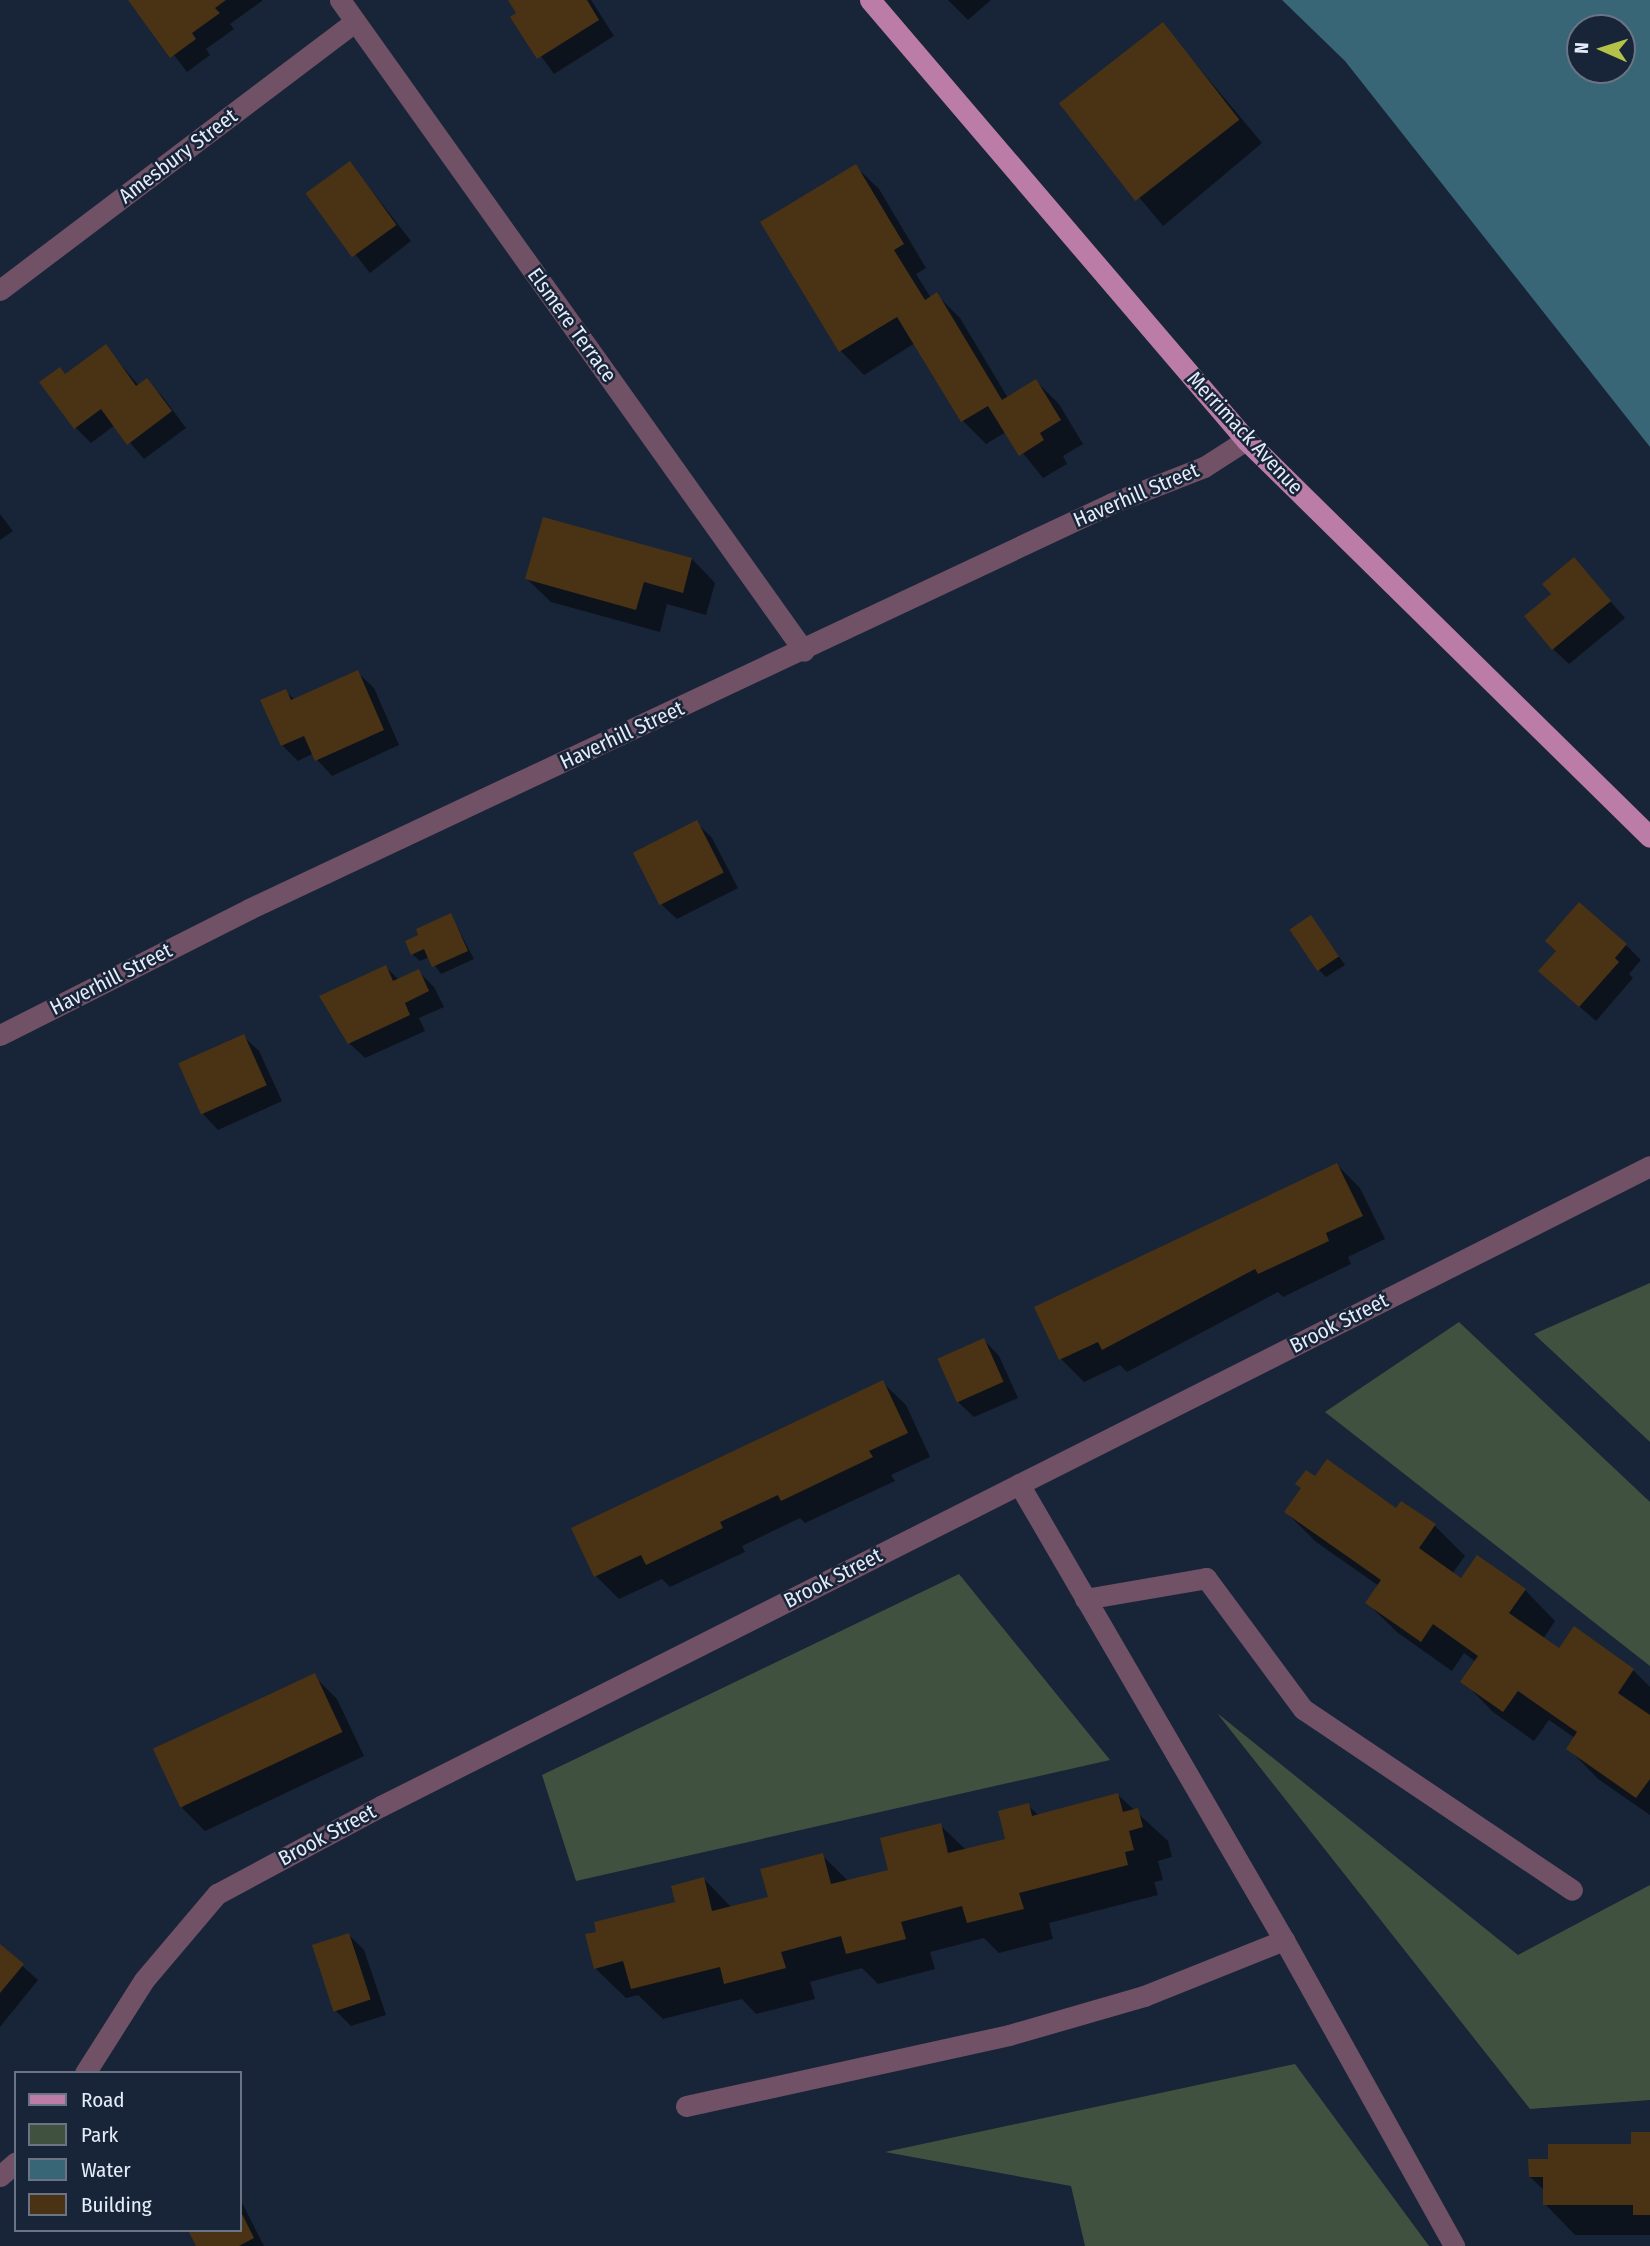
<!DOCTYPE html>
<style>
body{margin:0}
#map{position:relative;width:1650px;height:2246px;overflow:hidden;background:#182437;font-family:"Fira Sans Condensed",sans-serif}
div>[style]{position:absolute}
.green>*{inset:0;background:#415140}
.water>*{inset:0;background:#386676}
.shadow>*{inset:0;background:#0007;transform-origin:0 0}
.building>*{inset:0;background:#4a3314;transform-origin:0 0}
.minor>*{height:21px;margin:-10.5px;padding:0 10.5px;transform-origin:10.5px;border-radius:10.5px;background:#705166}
.major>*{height:21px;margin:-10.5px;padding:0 10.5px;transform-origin:10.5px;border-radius:10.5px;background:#bc7ca8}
span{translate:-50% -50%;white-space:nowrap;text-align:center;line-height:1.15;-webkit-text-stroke:5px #182437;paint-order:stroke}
.street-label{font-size:21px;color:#e4ecf9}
.legend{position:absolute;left:14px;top:2071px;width:228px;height:161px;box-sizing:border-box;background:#182437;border:2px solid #6a7485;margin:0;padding:9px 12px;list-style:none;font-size:21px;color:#e4ecf9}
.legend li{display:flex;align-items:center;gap:14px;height:35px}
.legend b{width:35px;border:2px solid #6a7485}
.north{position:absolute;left:1566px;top:14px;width:70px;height:70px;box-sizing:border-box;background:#182437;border:2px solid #6a7485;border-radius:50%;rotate:273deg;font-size:19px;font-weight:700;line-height:28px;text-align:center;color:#e4ecf9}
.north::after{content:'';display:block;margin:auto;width:24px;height:32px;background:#b4c24a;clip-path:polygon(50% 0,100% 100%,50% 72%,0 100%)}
</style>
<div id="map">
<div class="green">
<div style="clip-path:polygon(1650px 1283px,1650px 1442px,1534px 1334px)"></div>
<div style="clip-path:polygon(1459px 1322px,1650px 1502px,1650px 1666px,1325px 1412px)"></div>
<div style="clip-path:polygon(959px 1574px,1110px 1760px,576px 1881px,542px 1775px)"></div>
<div style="clip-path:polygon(1217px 1713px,1518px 1955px,1650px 1885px,1650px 2100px,1530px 2109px)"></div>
<div style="clip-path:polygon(1295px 2064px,1429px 2246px,1085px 2246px,1071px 2186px,885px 2152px)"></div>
</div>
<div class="water">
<div style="clip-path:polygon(evenodd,1282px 0,1650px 0,1650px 447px,1345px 61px,1282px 0,1580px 28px,1622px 28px,1622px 70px,1580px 70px,1580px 28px)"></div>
</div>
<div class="shadow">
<div style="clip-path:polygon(132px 0,262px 0,262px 1px,230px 24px,234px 29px,206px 49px,210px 55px,187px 72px)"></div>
<div style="clip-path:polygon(510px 0,591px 0,614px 36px,554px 74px,513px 17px,519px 13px)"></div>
<div style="clip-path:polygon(948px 0,991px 0,968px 20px)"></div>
<div style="left:1163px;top:25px;width:154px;height:129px;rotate:50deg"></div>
<div style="left:350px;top:163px;width:99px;height:52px;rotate:52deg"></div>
<div style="clip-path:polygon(855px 166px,879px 189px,926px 268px,916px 274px,931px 298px,936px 294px,960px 318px,1008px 398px,1036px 381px,1059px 404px,1083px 444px,1063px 456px,1067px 464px,1043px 478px,1006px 432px,986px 444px,963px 421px,915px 343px,864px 375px,841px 351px,762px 223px)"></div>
<div style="clip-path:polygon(106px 347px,139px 386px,147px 381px,162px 396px,186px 428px,144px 459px,115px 425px,91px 443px,76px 428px,66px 376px)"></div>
<div style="clip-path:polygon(0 514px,13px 531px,0 540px)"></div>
<div style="clip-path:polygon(692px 559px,715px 583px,706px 615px,667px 604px,660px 632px,551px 602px,527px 579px)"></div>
<div style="clip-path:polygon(1574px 560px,1625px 618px,1569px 664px,1553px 649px,1554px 595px)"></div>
<div style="clip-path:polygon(358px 673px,374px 688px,399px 745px,332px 776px,312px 754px,298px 761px,282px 745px,285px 691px,295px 700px)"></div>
<div style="clip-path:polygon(697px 823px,712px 838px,738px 888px,677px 919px,661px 904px)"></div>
<div style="clip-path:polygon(451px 915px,474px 959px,441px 974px,429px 957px,420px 961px,412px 954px)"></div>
<div style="clip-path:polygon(1310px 917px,1345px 965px,1326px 977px,1319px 970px)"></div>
<div style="clip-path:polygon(1626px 945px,1641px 960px,1629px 974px,1633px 978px,1596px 1021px,1556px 986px,1557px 951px)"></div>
<div style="clip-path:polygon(386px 967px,399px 980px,418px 971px,434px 987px,444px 1007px,419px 1018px,425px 1031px,365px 1058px,349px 1043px)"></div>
<div style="clip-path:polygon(243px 1036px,259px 1051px,282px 1101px,218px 1130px,203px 1114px,180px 1065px)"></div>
<div style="clip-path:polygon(1337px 1165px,1360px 1188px,1385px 1239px,1348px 1257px,1351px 1264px,1283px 1297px,1278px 1292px,1127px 1372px,1120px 1365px,1084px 1382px,1061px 1359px)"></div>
<div style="clip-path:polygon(984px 1340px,999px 1356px,1018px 1398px,974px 1417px,958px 1402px)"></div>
<div style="clip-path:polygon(882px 1382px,906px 1405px,930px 1457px,891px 1475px,895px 1481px,805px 1523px,800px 1518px,742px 1546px,745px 1552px,670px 1587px,662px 1579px,619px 1599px,596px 1576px)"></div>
<div style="clip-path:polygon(1315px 1478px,1435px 1526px,1465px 1556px,1452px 1574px,1461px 1580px,1525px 1590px,1555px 1621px,1543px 1639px,1559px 1650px,1633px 1670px,1650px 1687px,1650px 1815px,1598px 1779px,1568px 1748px,1575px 1738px,1549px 1720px,1534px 1741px,1493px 1712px,1463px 1681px,1476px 1662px,1464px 1653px,1452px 1671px,1398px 1633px,1367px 1603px,1379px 1586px,1316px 1542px,1286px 1512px)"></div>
<div style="clip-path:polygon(314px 1676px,337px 1699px,364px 1756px,205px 1831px,182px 1808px)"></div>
<div style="clip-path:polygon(1118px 1795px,1168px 1841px,1172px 1857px,1158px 1861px,1163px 1880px,1154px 1882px,1158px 1895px,1049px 1923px,1053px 1939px,999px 1953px,984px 1938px,930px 1952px,935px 1969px,878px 1984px,862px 1968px,810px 1982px,815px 1999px,756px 2014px,742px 1999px,663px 2019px,638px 1995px,626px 1998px,595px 1968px,704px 1879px,732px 1908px,770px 1899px,822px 1855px,849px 1882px,890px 1871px,940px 1825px,966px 1850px,1007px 1840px,1028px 1805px,1039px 1816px)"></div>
<div style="clip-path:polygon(349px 1935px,364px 1950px,386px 2015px,351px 2026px,335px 2010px)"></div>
<div style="clip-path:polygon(0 1946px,38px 1980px,0 2027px)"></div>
<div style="clip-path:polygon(1650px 2134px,1650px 2235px,1575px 2235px,1545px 2204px,1545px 2191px,1530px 2177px,1550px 2161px,1632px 2146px)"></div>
<div style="clip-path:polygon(240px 2199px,264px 2246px,198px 2246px,240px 2230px)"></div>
</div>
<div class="building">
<div style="clip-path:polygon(128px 0,226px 0,215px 8px,220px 13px,192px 33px,196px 39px,170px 58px)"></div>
<div style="clip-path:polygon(508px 0,587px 0,599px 20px,537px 59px,510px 17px,516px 13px)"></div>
<div style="left:1163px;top:22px;width:124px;height:132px;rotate:52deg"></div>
<div style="left:350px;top:161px;width:79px;height:55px;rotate:54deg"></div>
<div style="clip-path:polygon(856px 164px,904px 244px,894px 250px,925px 300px,937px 292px,1002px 400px,1036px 379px,1061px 420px,1040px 433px,1044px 440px,1019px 456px,988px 406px,961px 422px,897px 317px,839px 352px,760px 222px)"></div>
<div style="clip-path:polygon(106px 344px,136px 386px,147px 378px,172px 411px,127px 445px,101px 409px,74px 429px,39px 382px,60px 367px,65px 374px)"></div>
<div style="clip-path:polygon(543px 517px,692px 558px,683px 593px,644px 582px,636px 610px,525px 579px)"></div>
<div style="clip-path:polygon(1574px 557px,1611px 601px,1552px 650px,1524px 616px,1551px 594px,1542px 584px)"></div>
<div style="clip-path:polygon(358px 670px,384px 730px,315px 761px,304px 736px,281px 746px,260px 700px,286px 689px,291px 700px)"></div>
<div style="left:697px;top:820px;width:59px;height:72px;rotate:63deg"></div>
<div style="clip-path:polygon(1579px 902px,1627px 944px,1615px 958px,1619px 962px,1579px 1007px,1538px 971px,1556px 951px,1545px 941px)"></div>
<div style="clip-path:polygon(451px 913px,468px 951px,432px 967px,424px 949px,411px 955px,405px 941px,418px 935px,416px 929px)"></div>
<div style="left:1311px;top:915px;width:50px;height:26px;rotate:56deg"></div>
<div style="clip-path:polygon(386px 965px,393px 981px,419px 969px,429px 991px,405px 1003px,410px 1015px,348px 1044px,319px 996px)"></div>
<div style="left:244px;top:1034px;width:56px;height:72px;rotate:66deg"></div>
<div style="clip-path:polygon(1337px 1163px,1363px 1216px,1326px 1233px,1329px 1241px,1258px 1274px,1255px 1269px,1102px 1350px,1098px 1342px,1059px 1360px,1034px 1307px)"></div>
<div style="left:984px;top:1338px;width:48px;height:51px;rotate:66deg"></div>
<div style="clip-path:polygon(883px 1380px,908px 1433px,869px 1451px,873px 1457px,781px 1501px,778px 1495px,720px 1522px,723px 1528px,646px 1565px,641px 1555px,594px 1577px,571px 1528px)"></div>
<div style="clip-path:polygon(1327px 1459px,1396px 1508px,1401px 1501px,1436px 1524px,1419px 1548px,1461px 1578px,1477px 1555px,1526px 1589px,1509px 1613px,1559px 1648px,1574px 1626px,1634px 1669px,1618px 1693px,1650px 1715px,1650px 1779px,1636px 1798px,1566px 1749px,1577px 1732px,1518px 1691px,1503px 1712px,1460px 1682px,1478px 1656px,1433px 1624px,1421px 1642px,1365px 1603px,1381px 1580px,1284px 1512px,1301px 1488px,1295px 1484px,1306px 1470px,1315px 1476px)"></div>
<div style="left:315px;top:1673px;width:65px;height:179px;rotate:65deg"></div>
<div style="clip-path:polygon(1118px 1793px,1123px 1812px,1138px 1808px,1143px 1827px,1129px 1831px,1134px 1850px,1125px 1852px,1128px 1865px,1019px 1893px,1024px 1909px,967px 1923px,962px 1906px,901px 1922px,906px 1939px,846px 1954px,841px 1936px,781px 1952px,786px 1968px,724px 1984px,720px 1967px,631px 1989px,623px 1961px,594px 1969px,585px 1934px,596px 1932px,594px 1922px,675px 1902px,671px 1886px,704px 1877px,712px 1911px,768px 1897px,760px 1869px,823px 1853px,831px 1884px,888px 1870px,880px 1838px,941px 1823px,948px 1853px,1005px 1839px,998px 1811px,1029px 1803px,1032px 1816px)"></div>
<div style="left:349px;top:1933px;width:70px;height:39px;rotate:72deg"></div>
<div style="clip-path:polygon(0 1944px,24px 1964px,0 1993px)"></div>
<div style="clip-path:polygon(1631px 2132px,1650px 2132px,1650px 2215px,1633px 2215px,1633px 2205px,1543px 2205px,1543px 2177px,1529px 2177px,1528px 2159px,1548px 2159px,1548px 2144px,1631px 2144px)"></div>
<div style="clip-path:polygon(240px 2210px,254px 2238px,239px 2246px,196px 2246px,188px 2230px,240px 2230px)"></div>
</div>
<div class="minor">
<div style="left:340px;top:0;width:799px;rotate:54.52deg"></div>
<div style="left:0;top:290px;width:445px;rotate:-37.1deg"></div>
<div style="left:0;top:1035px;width:279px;rotate:-26.8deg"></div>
<div style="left:249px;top:909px;width:954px;rotate:-25.19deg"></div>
<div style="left:1112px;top:503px;width:99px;rotate:-21.4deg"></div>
<div style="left:1204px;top:467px;width:50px;rotate:-32.7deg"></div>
<div style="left:1019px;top:1484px;width:527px;rotate:59.84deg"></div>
<div style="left:1284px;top:1940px;width:350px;rotate:60.9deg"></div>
<div style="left:1085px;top:1599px;width:123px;rotate:-9.8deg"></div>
<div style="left:1206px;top:1578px;width:163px;rotate:53.5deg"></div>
<div style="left:1303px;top:1709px;width:324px;rotate:33.9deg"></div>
<div style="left:85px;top:2073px;width:110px;rotate:-57.6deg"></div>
<div style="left:144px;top:1980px;width:113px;rotate:-49.7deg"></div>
<div style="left:217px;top:1894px;width:186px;rotate:-28.2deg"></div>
<div style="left:381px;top:1806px;width:1421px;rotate:-26.76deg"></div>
<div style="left:686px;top:2106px;width:331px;rotate:-12.4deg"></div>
<div style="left:1009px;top:2035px;width:141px;rotate:-16.1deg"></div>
<div style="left:1144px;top:1996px;width:151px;rotate:-21.8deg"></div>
<div style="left:0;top:2176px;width:21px;rotate:-41deg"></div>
</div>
<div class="major">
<div style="left:870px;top:0;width:579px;rotate:49.48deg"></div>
<div style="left:1246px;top:440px;width:566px;rotate:44.5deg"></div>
</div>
<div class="street-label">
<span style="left:178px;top:156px;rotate:-37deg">Amesbury Street</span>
<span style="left:572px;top:325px;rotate:54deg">Elsmere Terrace</span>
<span style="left:1245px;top:433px;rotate:47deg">Merrimack Avenue</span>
<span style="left:1136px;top:495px;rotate:-23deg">Haverhill Street</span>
<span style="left:622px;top:735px;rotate:-25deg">Haverhill Street</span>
<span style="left:111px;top:979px;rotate:-27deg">Haverhill Street</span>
<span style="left:1339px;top:1323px;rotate:-27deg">Brook Street</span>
<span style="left:833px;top:1578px;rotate:-27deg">Brook Street</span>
<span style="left:327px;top:1835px;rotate:-28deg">Brook Street</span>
</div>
<ul class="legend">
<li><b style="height:9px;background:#bc7ca8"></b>Road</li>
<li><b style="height:19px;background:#415140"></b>Park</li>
<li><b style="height:19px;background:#386676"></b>Water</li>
<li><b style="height:19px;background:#4a3314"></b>Building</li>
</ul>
<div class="north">N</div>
</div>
